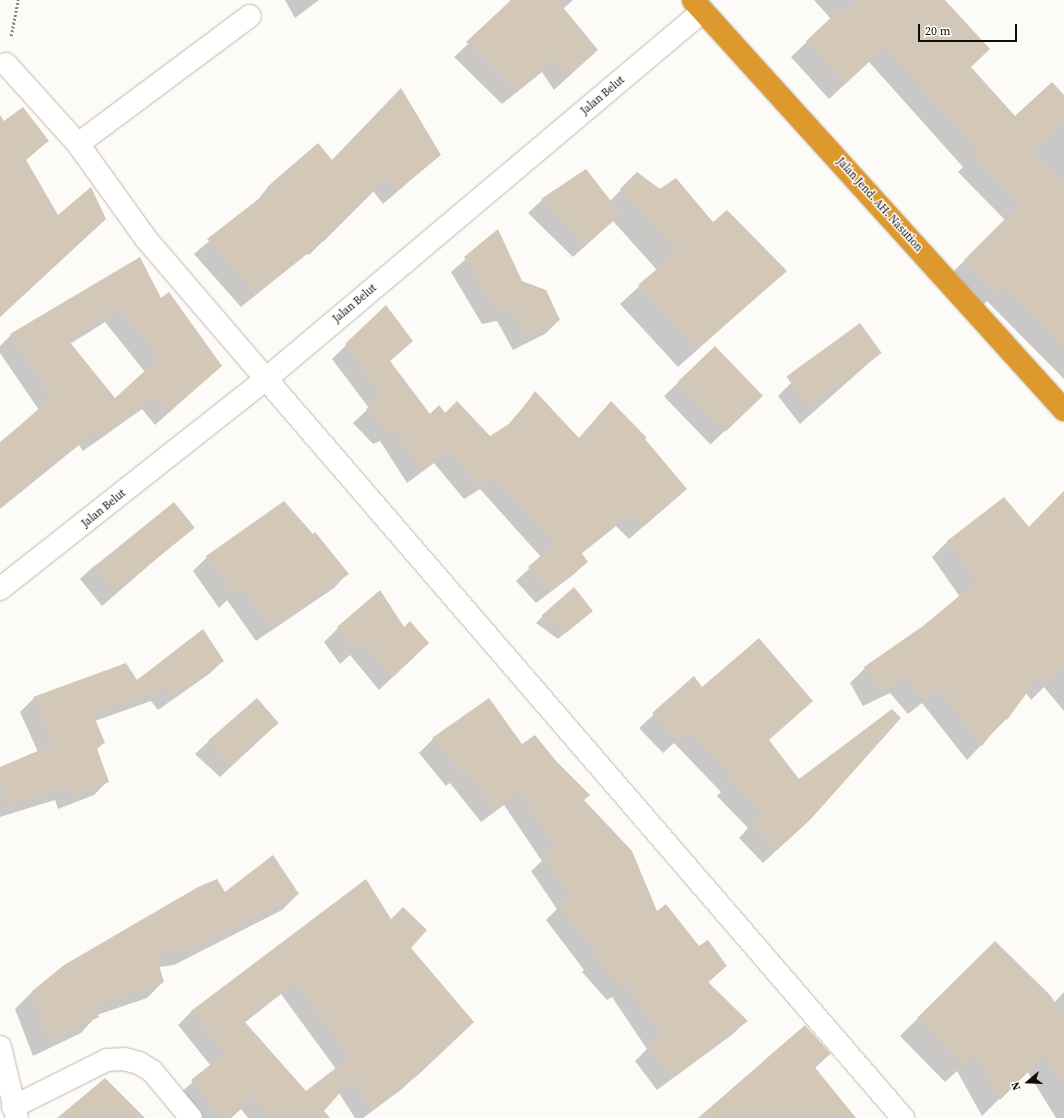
<!DOCTYPE html>
<style>
body{margin:0}
#map{position:relative;width:1064px;height:1118px;overflow:hidden;background:#fdfbf8;font-family:"Source Serif 4",serif}
div>[style]{position:absolute}
.shadow>*{inset:0;background:#0003;transform-origin:0 0}
.building>*{inset:0;background:#d3c7b8;transform-origin:0 0}
.path>*{height:2.5px;margin-top:-1.25px;transform-origin:0;background:repeating-linear-gradient(90deg,#898682 0 2px,transparent 0 4px)}
.roads{filter:drop-shadow(0 0 1px #c2b6a7) drop-shadow(0 0 1px #c2b6a7)}
.minor>*{height:22px;margin:-11px;padding:0 11px;transform-origin:11px;border-radius:11px;background:#fff}
.highway>*{height:22px;margin:-11px;padding:0 11px;transform-origin:11px;border-radius:11px;background:#de992e}
span{translate:-50% -50%;white-space:nowrap;text-align:center;line-height:1.15;-webkit-text-stroke:3px #fff;paint-order:stroke}
.street-label{font-size:11px;color:#110d08}
.north{position:absolute;left:1008px;top:1062px;width:40px;height:40px;-webkit-text-stroke:3px #fff;paint-order:stroke;rotate:251deg;font-size:11px;font-weight:700;line-height:16px;text-align:center;color:#110d08}
.north::after{content:'';display:block;margin:auto;width:14px;height:18px;background:#110d08;clip-path:polygon(50% 0,100% 100%,50% 72%,0 100%)}
.scale{position:absolute;left:918px;top:24px;width:99px;height:18px;box-sizing:border-box;border:2px solid #110d08;border-top:0;padding-left:5px;font-size:12px;line-height:14px;white-space:nowrap;color:#110d08;-webkit-text-stroke:3px #fff;paint-order:stroke}
</style>
<div id="map">
<div class="shadow">
<div style="clip-path:polygon(285px 0,319px 0,295px 18px)"></div>
<div style="clip-path:polygon(516px 0,573px 0,563px 9px,597px 50px,554px 90px,542px 72px,502px 104px,454px 57px)"></div>
<div style="clip-path:polygon(814px 0,939px 0,970px 67px,1015px 117px,1064px 96px,1064px 379px,987px 301px,980px 308px,949px 276px,1005px 220px,958px 172px,963px 167px,869px 62px,829px 99px,791px 57px,831px 19px)"></div>
<div style="clip-path:polygon(0 124px,48px 141px,25px 161px,57px 216px,105px 219px,0 317px)"></div>
<div style="clip-path:polygon(440px 155px,383px 204px,373px 191px,309px 255px,307px 254px,241px 307px,194px 254px,256px 202px,268px 187px,332px 161px)"></div>
<div style="clip-path:polygon(637px 174px,786px 271px,678px 367px,620px 304px,657px 270px,613px 221px,573px 257px,528px 213px,542px 200px,610px 201px)"></div>
<div style="clip-path:polygon(498px 231px,521px 282px,559px 320px,545px 334px,513px 350px,497px 321px,482px 324px,451px 272px)"></div>
<div style="clip-path:polygon(evenodd,139px 258px,161px 299px,221px 366px,155px 425px,142px 409px,83px 451px,79px 445px,0 509px,0 442px,39px 410px,0 353px,0 346px,11px 335px,139px 258px,105px 322px,145px 372px,115px 399px,70px 344px,105px 322px)"></div>
<div style="clip-path:polygon(386px 306px,412px 341px,389px 362px,430px 416px,445px 414px,490px 437px,508px 425px,535px 393px,578px 439px,611px 402px,686px 489px,629px 539px,616px 526px,581px 554px,587px 562px,573px 575px,536px 603px,516px 581px,541px 557px,480px 489px,464px 499px,434px 463px,407px 483px,380px 441px,373px 444px,353px 423px,369px 408px,332px 359px)"></div>
<div style="left:715px;top:347px;width:67px;height:71px;rotate:46deg"></div>
<div style="clip-path:polygon(880px 353px,800px 424px,778px 396px,792px 382px)"></div>
<div style="clip-path:polygon(1064px 491px,1064px 711px,1044px 687px,1031px 700px,1026px 693px,1006px 719px,967px 760px,922px 703px,908px 714px,890px 693px,863px 706px,850px 683px,865px 668px,923px 627px,960px 597px,932px 557px,947px 542px,1004px 499px,1028px 528px)"></div>
<div style="clip-path:polygon(284px 503px,347px 574px,334px 588px,256px 641px,227px 600px,219px 608px,193px 571px,207px 557px)"></div>
<div style="clip-path:polygon(193px 527px,102px 606px,80px 579px,94px 566px)"></div>
<div style="clip-path:polygon(592px 611px,558px 639px,536px 623px,542px 617px)"></div>
<div style="clip-path:polygon(338px 628px,414px 657px,379px 690px,350px 655px,340px 664px,324px 642px)"></div>
<div style="clip-path:polygon(223px 661px,209px 674px,158px 710px,151px 701px,95px 721px,104px 743px,96px 750px,108px 781px,94px 795px,58px 809px,55px 800px,0 817px,0 768px,38px 752px,20px 712px,34px 698px,137px 681px)"></div>
<div style="clip-path:polygon(694px 678px,702px 689px,768px 740px,799px 780px,809px 820px,763px 863px,739px 838px,748px 828px,717px 796px,721px 792px,674px 743px,663px 753px,639px 728px)"></div>
<div style="clip-path:polygon(488px 699px,522px 746px,555px 762px,589px 795px,583px 801px,657px 913px,725px 966px,708px 983px,746px 1021px,733px 1034px,657px 1090px,635px 1061px,647px 1049px,612px 997px,607px 1000px,582px 972px,584px 970px,546px 920px,557px 909px,531px 871px,542px 861px,504px 805px,481px 822px,450px 783px,446px 786px,419px 753px,433px 739px)"></div>
<div style="clip-path:polygon(278px 723px,220px 777px,195px 754px,209px 741px)"></div>
<div style="clip-path:polygon(224px 894px,298px 894px,282px 910px,174px 965px,159px 967px,163px 982px,147px 998px,97px 1015px,81px 1033px,33px 1056px,15px 1009px,31px 993px,64px 966px)"></div>
<div style="clip-path:polygon(995px 942px,1054px 1003px,1064px 992px,1064px 1118px,1056px 1118px,1027px 1071px,982px 1116px,957px 1071px,945px 1082px,900px 1036px)"></div>
<div style="clip-path:polygon(evenodd,409px 948px,459px 1035px,402px 1089px,363px 1118px,355px 1118px,339px 1093px,317px 1118px,248px 1118px,241px 1109px,231px 1118px,196px 1118px,178px 1095px,211px 1066px,178px 1025px,192px 1011px,409px 948px,281px 994px,336px 1069px,306px 1092px,244px 1023px,281px 994px)"></div>
<div style="clip-path:polygon(830px 1054px,814px 1069px,848px 1118px,699px 1118px)"></div>
</div>
<div class="building">
<div style="clip-path:polygon(511px 0,557px 0,598px 50px,568px 77px,556px 59px,517px 91px,466px 42px)"></div>
<div style="clip-path:polygon(856px 0,945px 0,990px 49px,971px 67px,1015px 116px,1052px 82px,1064px 95px,1064px 122px,1032px 154px,1064px 179px,1064px 348px,1003px 286px,996px 293px,964px 260px,1020px 204px,973px 155px,978px 151px,885px 47px,845px 84px,806px 41px,840px 9px,843px 12px)"></div>
<div style="clip-path:polygon(401px 88px,441px 155px,397px 191px,387px 178px,323px 242px,322px 241px,255px 294px,207px 239px,270px 190px,267px 187px,318px 143px,332px 160px)"></div>
<div style="clip-path:polygon(23px 107px,49px 141px,25px 158px,58px 215px,91px 187px,106px 219px,0 317px,0 115px,4px 121px)"></div>
<div style="clip-path:polygon(586px 169px,621px 214px,587px 244px,541px 199px)"></div>
<div style="clip-path:polygon(637px 172px,660px 189px,676px 178px,713px 222px,727px 210px,787px 271px,697px 349px,638px 285px,677px 252px,620px 189px)"></div>
<div style="clip-path:polygon(498px 229px,522px 281px,546px 290px,560px 320px,527px 337px,511px 308px,496px 311px,464px 257px)"></div>
<div style="clip-path:polygon(evenodd,140px 257px,161px 298px,169px 292px,222px 366px,169px 412px,156px 396px,97px 438px,93px 432px,0 507px,0 443px,52px 397px,10px 334px,140px 257px,119px 309px,159px 358px,115px 398px,68px 340px,119px 309px)"></div>
<div style="clip-path:polygon(386px 305px,413px 341px,390px 361px,430px 414px,439px 405px,445px 413px,457px 401px,490px 436px,515px 420px,535px 391px,579px 438px,611px 401px,647px 438px,645px 439px,687px 489px,643px 527px,630px 513px,581px 552px,588px 562px,550px 590px,528px 567px,554px 544px,494px 477px,478px 486px,448px 450px,421px 471px,393px 428px,387px 432px,366px 409px,382px 396px,345px 344px)"></div>
<div style="left:860px;top:323px;width:37px;height:91px;rotate:54deg"></div>
<div style="left:715px;top:346px;width:69px;height:52px;rotate:46deg"></div>
<div style="clip-path:polygon(1064px 491px,1064px 663px,1047px 686px,1039px 676px,1007px 720px,1004px 717px,982px 746px,938px 688px,924px 700px,905px 678px,879px 691px,864px 667px,923px 626px,976px 582px,947px 541px,1004px 497px,1029px 527px)"></div>
<div style="clip-path:polygon(284px 501px,313px 534px,315px 532px,349px 574px,271px 628px,242px 588px,233px 595px,206px 556px)"></div>
<div style="left:174px;top:502px;width:33px;height:103px;rotate:51deg"></div>
<div style="clip-path:polygon(574px 587px,593px 611px,566px 633px,541px 616px)"></div>
<div style="clip-path:polygon(380px 590px,404px 627px,410px 621px,429px 643px,393px 677px,364px 643px,354px 651px,337px 627px)"></div>
<div style="clip-path:polygon(203px 629px,224px 661px,172px 697px,165px 688px,93px 714px,105px 743px,96px 746px,109px 782px,72px 796px,69px 787px,7px 806px,0 782px,0 767px,54px 744px,33px 697px,126px 663px,137px 680px)"></div>
<div style="clip-path:polygon(759px 638px,813px 701px,769px 740px,799px 779px,892px 709px,901px 718px,810px 820px,777px 850px,752px 823px,762px 814px,730px 781px,734px 778px,688px 730px,677px 740px,652px 713px,694px 676px,702px 687px)"></div>
<div style="left:257px;top:698px;width:33px;height:65px;rotate:49deg"></div>
<div style="clip-path:polygon(489px 698px,522px 744px,535px 735px,556px 761px,590px 795px,584px 800px,632px 851px,657px 911px,666px 904px,699px 946px,708px 940px,727px 966px,708px 982px,748px 1021px,672px 1077px,648px 1047px,661px 1036px,626px 984px,621px 987px,595px 958px,598px 956px,559px 906px,570px 895px,544px 857px,556px 847px,518px 792px,495px 809px,464px 770px,460px 773px,432px 738px)"></div>
<div style="clip-path:polygon(273px 855px,299px 894px,191px 949px,156px 955px,164px 982px,93px 1006px,99px 1017px,49px 1041px,31px 992px,64px 965px,198px 887px,217px 879px,225px 892px)"></div>
<div style="clip-path:polygon(evenodd,366px 879px,391px 919px,403px 907px,427px 930px,411px 948px,474px 1022px,417px 1076px,371px 1109px,352px 1079px,324px 1111px,330px 1118px,270px 1118px,255px 1096px,231px 1118px,220px 1118px,191px 1080px,225px 1053px,191px 1011px,366px 879px,295px 982px,350px 1057px,306px 1091px,244px 1021px,295px 982px)"></div>
<div style="clip-path:polygon(995px 941px,1049px 994px,1064px 1014px,1064px 1085px,1045px 1055px,1000px 1100px,975px 1054px,964px 1066px,917px 1018px)"></div>
<div style="clip-path:polygon(805px 1025px,831px 1054px,813px 1065px,856px 1118px,698px 1118px)"></div>
<div style="clip-path:polygon(105px 1078px,145px 1118px,57px 1118px)"></div>
</div>
<div class="path">
<div style="left:11px;top:36px;width:37px;rotate:-79deg"></div>
</div>
<div class="roads">
<div class="minor">
<div style="left:6px;top:64px;width:108px;rotate:48deg"></div>
<div style="left:78px;top:144px;width:118px;rotate:54.3deg"></div>
<div style="left:147px;top:240px;width:183px;rotate:49.4deg"></div>
<div style="left:266px;top:379px;width:976px;rotate:49.24deg"></div>
<div style="left:78px;top:144px;width:214px;rotate:-36.7deg"></div>
<div style="left:0;top:589px;width:339px;rotate:-38.3deg"></div>
<div style="left:266px;top:379px;width:571px;rotate:-40.1deg"></div>
<div style="left:0;top:1047px;width:73px;rotate:76.5deg"></div>
<div style="left:13px;top:1107px;width:105px;rotate:-26.6deg"></div>
<div style="left:107px;top:1060px;width:17px;rotate:-3deg"></div>
<div style="left:124px;top:1059px;width:16px;rotate:15deg"></div>
<div style="left:139px;top:1063px;width:15px;rotate:32deg"></div>
<div style="left:152px;top:1071px;width:61px;rotate:50.3deg"></div>
</div>
<div class="highway">
<div style="left:693px;top:0;width:553px;rotate:47.86deg"></div>
</div>
</div>
<div class="street-label">
<span style="left:603px;top:96px;rotate:-40deg">Jalan Belut</span>
<span style="left:879px;top:205px;rotate:48deg">Jalan Jend. AH. Nasution</span>
<span style="left:355px;top:304px;rotate:-40deg">Jalan Belut</span>
<span style="left:104px;top:509px;rotate:-39deg">Jalan Belut</span>
</div>
<div class="north">N</div>
<div class="scale">20 m</div>
</div>
